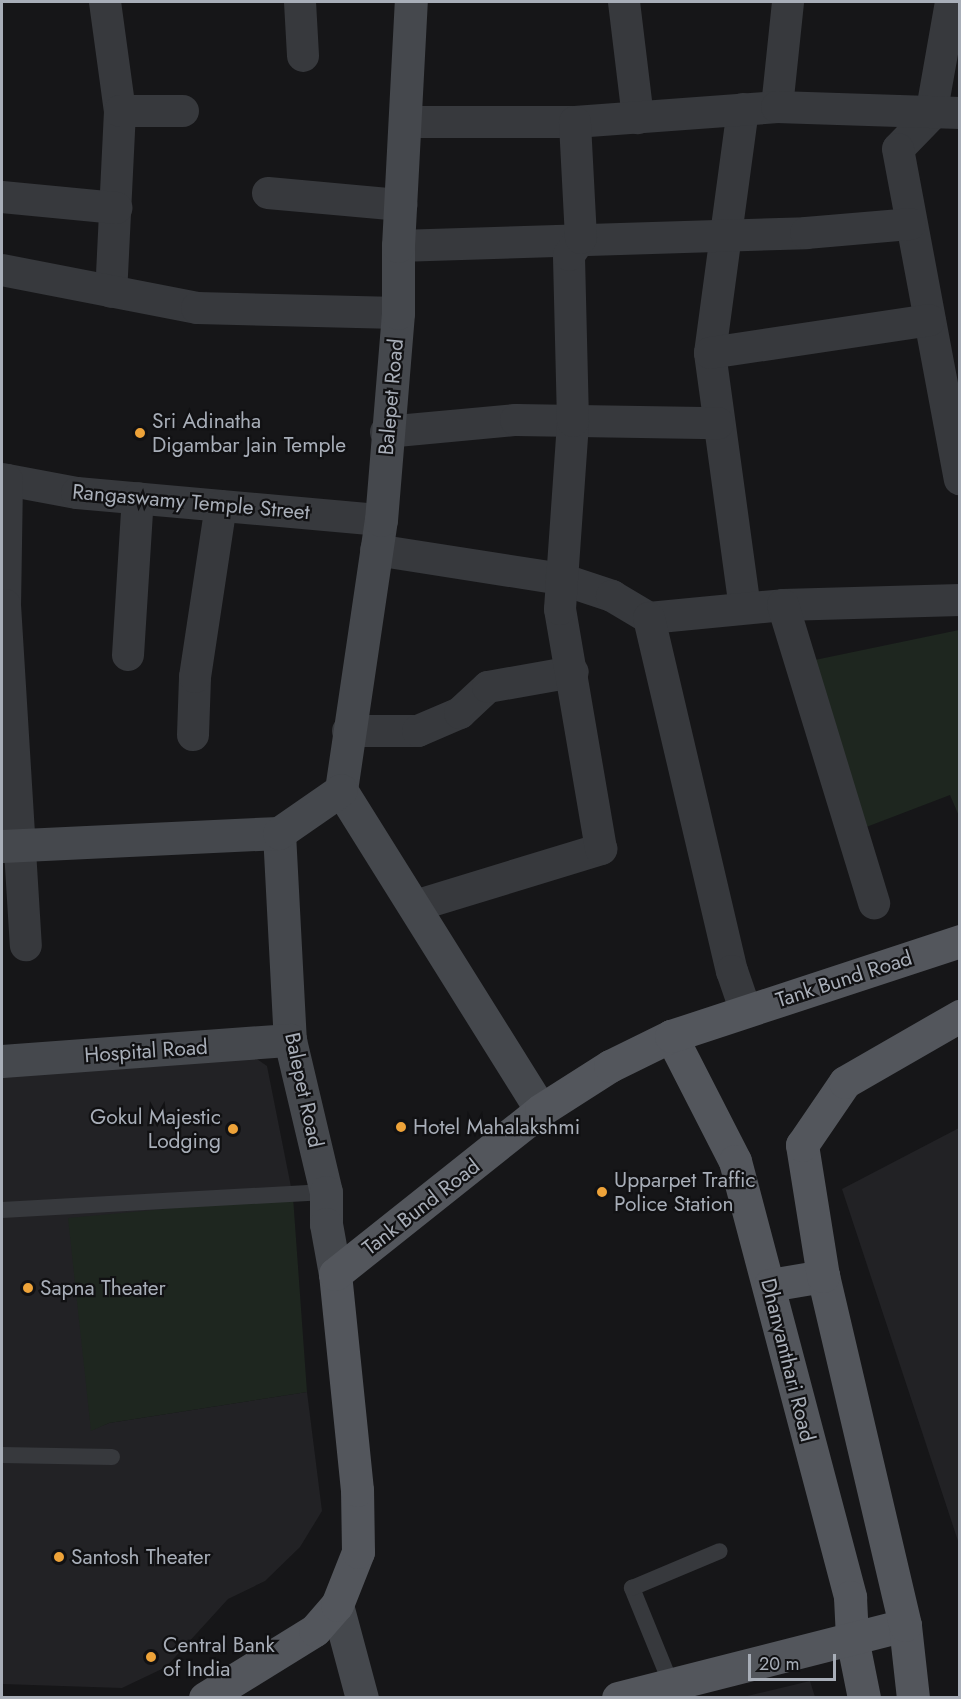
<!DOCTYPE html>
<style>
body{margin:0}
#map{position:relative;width:961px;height:1699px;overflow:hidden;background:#161618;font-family:Jost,sans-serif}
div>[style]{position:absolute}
.built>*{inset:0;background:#222225}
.green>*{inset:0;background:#1e261f}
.lane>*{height:16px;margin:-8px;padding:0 8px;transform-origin:8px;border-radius:8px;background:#37393d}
.street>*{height:32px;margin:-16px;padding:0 16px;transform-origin:16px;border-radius:16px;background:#37393d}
.secondary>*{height:33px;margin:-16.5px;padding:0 16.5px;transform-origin:16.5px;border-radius:16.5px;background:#45484d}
.primary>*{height:33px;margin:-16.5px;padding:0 16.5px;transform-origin:16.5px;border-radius:16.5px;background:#53565c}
.dots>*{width:16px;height:16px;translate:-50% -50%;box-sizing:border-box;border:3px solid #111113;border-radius:50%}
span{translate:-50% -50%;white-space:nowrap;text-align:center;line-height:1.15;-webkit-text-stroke:4.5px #111113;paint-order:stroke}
.street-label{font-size:21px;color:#a8aeb8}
.poi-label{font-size:21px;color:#a8aeb8}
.left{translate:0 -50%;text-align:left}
.right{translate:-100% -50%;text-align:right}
.frame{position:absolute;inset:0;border:3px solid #a8aeb8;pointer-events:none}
.scale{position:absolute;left:748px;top:1654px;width:88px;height:27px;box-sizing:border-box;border:3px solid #a8aeb8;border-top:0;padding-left:8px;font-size:18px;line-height:21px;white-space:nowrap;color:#a8aeb8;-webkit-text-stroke:4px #111113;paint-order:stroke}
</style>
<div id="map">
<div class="built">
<div style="clip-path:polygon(248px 1053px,267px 1066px,293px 1197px,91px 1430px,109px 1423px,307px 1392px,322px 1511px,300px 1547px,265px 1581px,228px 1599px,166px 1667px,122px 1688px,2px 1684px,2px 1073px)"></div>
<div style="clip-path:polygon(959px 1128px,959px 1544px,842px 1189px)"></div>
<div style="clip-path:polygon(810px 1681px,815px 1697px,743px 1697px)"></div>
</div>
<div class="green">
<div style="clip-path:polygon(959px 630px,959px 816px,950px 795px,861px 829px,810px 661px)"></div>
<div style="clip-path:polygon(293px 1197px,307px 1392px,109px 1423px,91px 1431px,68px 1218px)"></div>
</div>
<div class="lane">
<div style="left:2px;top:1210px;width:324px;rotate:-3.2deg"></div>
<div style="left:2px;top:1455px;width:110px;rotate:1deg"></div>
<div style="left:671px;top:1684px;width:104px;rotate:-112.1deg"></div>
<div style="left:632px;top:1588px;width:95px;rotate:-22.8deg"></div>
</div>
<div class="street">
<div style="left:105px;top:2px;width:110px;rotate:82.2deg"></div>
<div style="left:120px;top:111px;width:181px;rotate:92.8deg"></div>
<div style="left:300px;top:2px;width:54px;rotate:86.8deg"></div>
<div style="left:624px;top:2px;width:117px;rotate:83.1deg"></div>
<div style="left:951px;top:2px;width:115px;rotate:100deg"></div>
<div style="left:931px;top:115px;width:47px;rotate:134.1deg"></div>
<div style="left:898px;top:149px;width:336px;rotate:79.4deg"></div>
<div style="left:777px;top:107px;width:106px;rotate:-84deg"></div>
<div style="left:743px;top:109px;width:246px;rotate:97.7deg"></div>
<div style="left:710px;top:353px;width:257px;rotate:82.2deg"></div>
<div style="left:120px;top:111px;width:63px"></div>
<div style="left:405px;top:122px;width:170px"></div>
<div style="left:575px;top:122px;width:203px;rotate:-4.2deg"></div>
<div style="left:777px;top:107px;width:183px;rotate:1.9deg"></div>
<div style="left:268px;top:193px;width:134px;rotate:5.2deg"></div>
<div style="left:2px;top:197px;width:115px;rotate:5.5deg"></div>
<div style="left:398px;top:246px;width:408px;rotate:-1.8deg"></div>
<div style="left:806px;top:233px;width:104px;rotate:-4.9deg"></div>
<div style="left:2px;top:270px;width:199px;rotate:11deg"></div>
<div style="left:197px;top:308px;width:201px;rotate:1.4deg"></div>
<div style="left:710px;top:353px;width:222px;rotate:-8.5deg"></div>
<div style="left:386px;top:432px;width:131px;rotate:-5.3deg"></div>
<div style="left:516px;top:420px;width:202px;rotate:0.9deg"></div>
<div style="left:2px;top:479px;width:76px;rotate:10.6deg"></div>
<div style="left:77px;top:493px;width:305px;rotate:5.1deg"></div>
<div style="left:7px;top:480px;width:125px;rotate:90.9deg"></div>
<div style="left:5px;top:605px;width:341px;rotate:86.5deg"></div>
<div style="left:376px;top:550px;width:187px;rotate:8.9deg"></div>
<div style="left:561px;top:579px;width:54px;rotate:18.4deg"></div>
<div style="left:612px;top:596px;width:43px;rotate:30.7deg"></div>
<div style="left:649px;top:618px;width:135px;rotate:-5.5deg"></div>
<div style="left:783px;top:605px;width:177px;rotate:-1.6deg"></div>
<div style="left:783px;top:605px;width:312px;rotate:73deg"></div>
<div style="left:649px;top:618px;width:363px;rotate:76.8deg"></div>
<div style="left:732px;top:971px;width:43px;rotate:71.1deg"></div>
<div style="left:128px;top:655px;width:157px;rotate:-86.4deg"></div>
<div style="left:348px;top:731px;width:70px"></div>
<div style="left:418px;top:731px;width:46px;rotate:-23.2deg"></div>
<div style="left:460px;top:713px;width:38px;rotate:-43deg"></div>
<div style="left:488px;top:687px;width:86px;rotate:-10deg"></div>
<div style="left:193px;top:735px;width:58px;rotate:-88deg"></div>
<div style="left:195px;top:677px;width:173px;rotate:-81.4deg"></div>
<div style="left:415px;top:906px;width:195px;rotate:-17deg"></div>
<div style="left:601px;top:849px;width:243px;rotate:-99.7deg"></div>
<div style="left:560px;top:609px;width:188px;rotate:-86deg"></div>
<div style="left:573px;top:421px;width:166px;rotate:-91.4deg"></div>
<div style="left:569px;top:255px;width:21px;rotate:-55deg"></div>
<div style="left:581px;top:238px;width:116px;rotate:-93deg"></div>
</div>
<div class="secondary">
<div style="left:341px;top:790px;width:273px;rotate:-81.6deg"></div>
<div style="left:381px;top:520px;width:208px;rotate:-85.3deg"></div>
<div style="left:398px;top:313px;width:67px;rotate:-90deg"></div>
<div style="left:398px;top:246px;width:244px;rotate:-87deg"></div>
<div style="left:341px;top:790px;width:377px;rotate:58deg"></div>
<div style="left:279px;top:833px;width:207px;rotate:87deg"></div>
<div style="left:290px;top:1040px;width:156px;rotate:76.7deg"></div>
<div style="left:326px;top:1192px;width:32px;rotate:90deg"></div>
<div style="left:326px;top:1224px;width:51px;rotate:79.8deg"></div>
<div style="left:2px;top:846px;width:277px;rotate:-2.7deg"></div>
<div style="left:279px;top:833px;width:75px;rotate:-34.7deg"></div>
<div style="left:2px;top:1061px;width:289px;rotate:-4.2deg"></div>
<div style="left:337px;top:1605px;width:96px;rotate:75deg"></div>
</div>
<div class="primary">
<div style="left:671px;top:1036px;width:140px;rotate:62.9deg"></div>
<div style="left:735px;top:1161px;width:451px;rotate:75.2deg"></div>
<div style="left:850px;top:1597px;width:41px;rotate:87.2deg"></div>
<div style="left:852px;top:1638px;width:61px;rotate:78.7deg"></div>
<div style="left:770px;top:1285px;width:54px;rotate:-9.6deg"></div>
<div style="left:205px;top:1698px;width:129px;rotate:-31.7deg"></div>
<div style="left:315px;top:1630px;width:33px;rotate:-49deg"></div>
<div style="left:337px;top:1605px;width:57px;rotate:-68.4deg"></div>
<div style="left:358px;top:1552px;width:62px;rotate:-90.9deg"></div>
<div style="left:357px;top:1490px;width:217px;rotate:-95.8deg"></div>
<div style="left:335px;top:1274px;width:263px;rotate:-38.5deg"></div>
<div style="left:541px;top:1110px;width:82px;rotate:-32.5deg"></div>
<div style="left:610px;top:1066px;width:68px;rotate:-26.2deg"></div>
<div style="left:671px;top:1036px;width:304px;rotate:-18.2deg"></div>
<div style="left:618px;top:1698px;width:296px;rotate:-14.3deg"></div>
<div style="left:913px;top:1698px;width:73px;rotate:-96.3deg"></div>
<div style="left:905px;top:1625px;width:359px;rotate:-103.2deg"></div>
<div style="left:823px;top:1276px;width:133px;rotate:-99.1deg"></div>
<div style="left:802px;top:1145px;width:76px;rotate:-55.7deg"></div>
<div style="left:845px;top:1082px;width:133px;rotate:-29.9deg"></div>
</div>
<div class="dots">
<div style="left:140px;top:433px;background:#eea339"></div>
<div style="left:401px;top:1127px;background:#eea339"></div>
<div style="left:233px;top:1129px;background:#eea339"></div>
<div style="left:602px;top:1192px;background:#eea339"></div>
<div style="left:28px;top:1288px;background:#eea339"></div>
<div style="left:59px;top:1557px;background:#eea339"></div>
<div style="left:151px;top:1657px;background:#eea339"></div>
</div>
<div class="street-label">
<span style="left:391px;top:397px;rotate:-85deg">Balepet Road</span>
<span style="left:191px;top:502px;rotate:5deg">Rangaswamy Temple Street</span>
<span style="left:844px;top:979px;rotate:-18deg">Tank Bund Road</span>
<span style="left:146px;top:1051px;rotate:-4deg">Hospital Road</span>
<span style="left:304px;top:1090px;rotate:78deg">Balepet Road</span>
<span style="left:421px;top:1207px;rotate:-38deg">Tank Bund Road</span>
<span style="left:788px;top:1360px;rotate:76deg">Dhanvanthari Road</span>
</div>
<div class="poi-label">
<span class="left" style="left:152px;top:433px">Sri Adinatha<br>Digambar Jain Temple</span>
<span class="right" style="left:221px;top:1129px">Gokul Majestic<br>Lodging</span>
<span class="left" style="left:413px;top:1127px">Hotel Mahalakshmi</span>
<span class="left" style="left:614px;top:1192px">Upparpet Traffic<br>Police Station</span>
<span class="left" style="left:40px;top:1288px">Sapna Theater</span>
<span class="left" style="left:71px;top:1557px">Santosh Theater</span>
<span class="left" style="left:163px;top:1657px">Central Bank<br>of India</span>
</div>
<div class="frame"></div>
<div class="scale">20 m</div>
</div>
